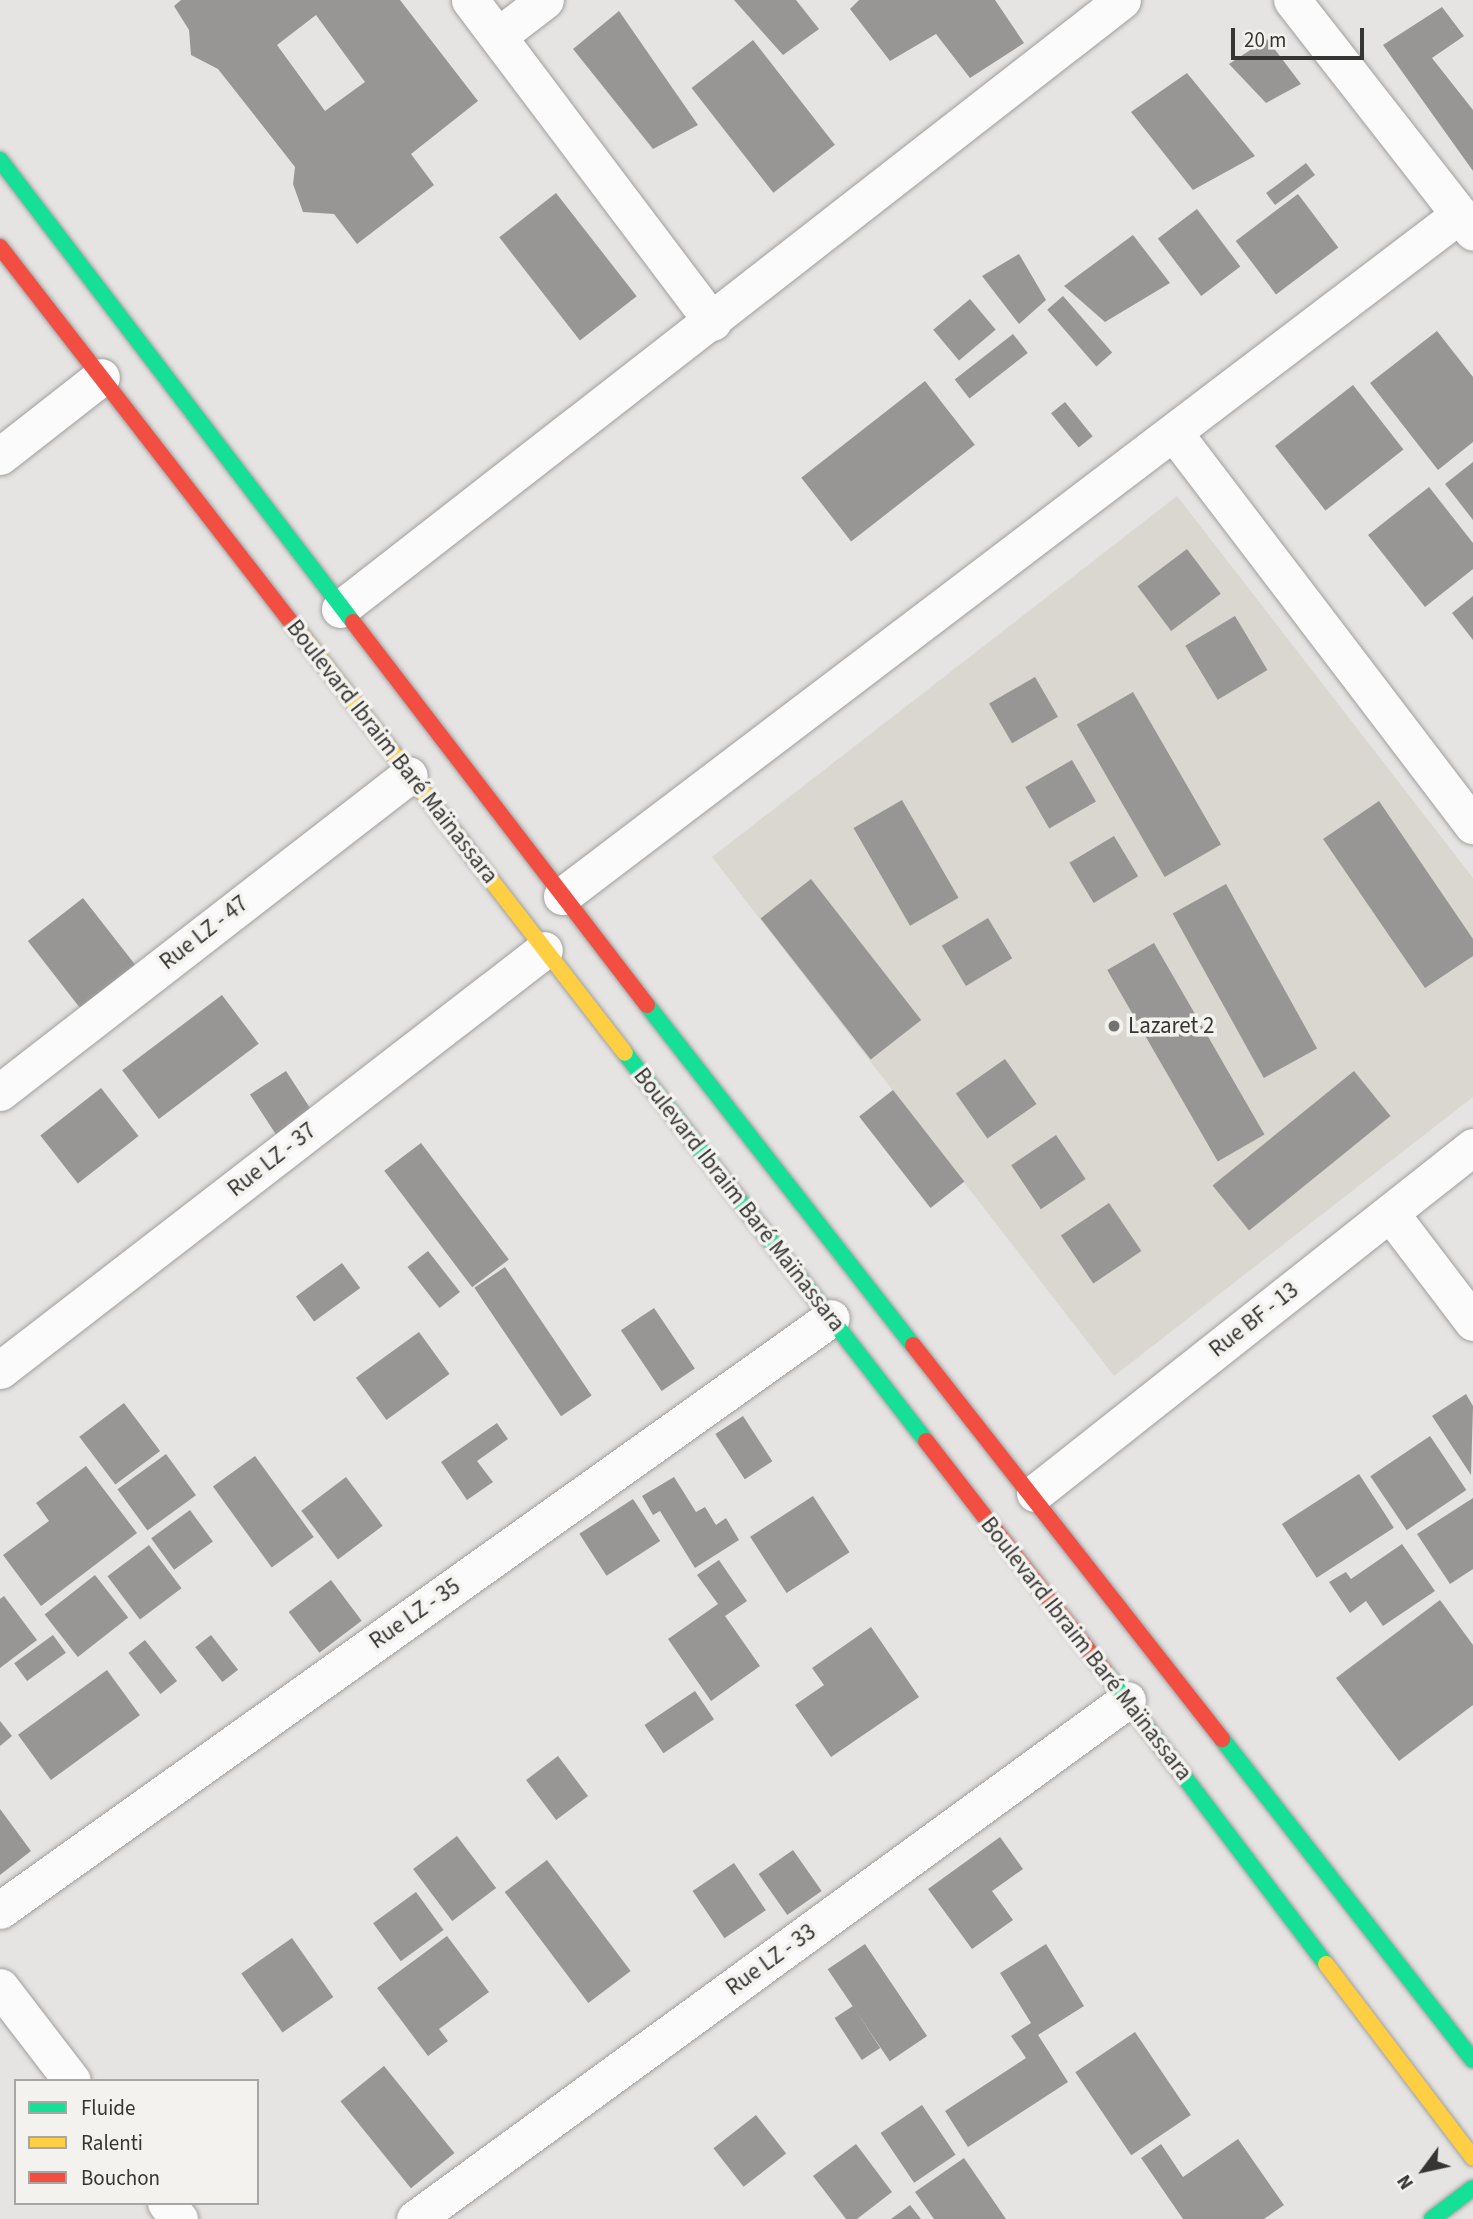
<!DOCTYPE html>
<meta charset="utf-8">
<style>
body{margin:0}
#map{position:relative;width:1473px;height:2219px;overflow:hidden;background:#e5e4e3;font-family:"Source Sans 3",sans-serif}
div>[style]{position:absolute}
.built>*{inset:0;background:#dad6d0}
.building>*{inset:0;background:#979695;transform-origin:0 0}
.roads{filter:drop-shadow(0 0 2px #a09f9e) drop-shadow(0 0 2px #a09f9e)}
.street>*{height:37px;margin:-18.5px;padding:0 18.5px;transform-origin:18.5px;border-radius:18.5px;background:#fbfbfb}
.fast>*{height:16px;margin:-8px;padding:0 8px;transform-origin:8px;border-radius:8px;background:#16e098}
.slow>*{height:16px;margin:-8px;padding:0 8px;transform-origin:8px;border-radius:8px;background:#ffcf43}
.jam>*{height:16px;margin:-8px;padding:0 8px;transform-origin:8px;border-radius:8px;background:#f24e42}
.dots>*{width:19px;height:19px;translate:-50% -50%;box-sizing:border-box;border:4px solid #f3f2ef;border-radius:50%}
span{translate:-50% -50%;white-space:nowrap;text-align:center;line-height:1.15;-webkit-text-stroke:7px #f3f2ef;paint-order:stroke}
.street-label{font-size:23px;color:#353533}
.poi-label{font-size:23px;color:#353533}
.left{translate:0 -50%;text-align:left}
.legend{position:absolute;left:14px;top:2079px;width:245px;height:126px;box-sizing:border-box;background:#f3f2ef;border:2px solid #a7a6a4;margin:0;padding:9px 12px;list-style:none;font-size:21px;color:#353533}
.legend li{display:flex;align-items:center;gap:14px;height:35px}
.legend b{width:35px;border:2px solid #a7a6a4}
.north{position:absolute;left:1389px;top:2135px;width:70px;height:70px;-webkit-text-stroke:5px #f3f2ef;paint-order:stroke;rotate:237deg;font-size:19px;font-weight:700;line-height:28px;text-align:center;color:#353533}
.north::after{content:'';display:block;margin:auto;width:24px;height:32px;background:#353533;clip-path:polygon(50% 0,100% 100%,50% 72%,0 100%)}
.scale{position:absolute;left:1231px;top:28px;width:133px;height:32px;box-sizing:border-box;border:4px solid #353533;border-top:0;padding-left:9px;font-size:21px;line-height:24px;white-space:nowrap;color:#353533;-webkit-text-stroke:5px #f3f2ef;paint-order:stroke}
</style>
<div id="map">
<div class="built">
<div style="clip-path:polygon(1177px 496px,1473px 878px,1473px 1097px,1114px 1376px,712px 857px)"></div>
</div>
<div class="building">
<div style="clip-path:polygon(evenodd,181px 0,400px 0,478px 101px,411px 154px,434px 185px,357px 244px,334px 214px,303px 212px,293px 184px,295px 167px,218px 69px,191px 55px,189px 30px,174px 6px,181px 0,316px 15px,365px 82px,325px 111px,277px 45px,316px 15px)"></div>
<div style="clip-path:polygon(734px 0,796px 0,819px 29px,783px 55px)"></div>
<div style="clip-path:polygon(859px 0,995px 0,1024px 43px,970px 78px,936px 34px,890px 61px,850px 9px)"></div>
<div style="clip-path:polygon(1442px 7px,1464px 36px,1432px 58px,1473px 110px,1473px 171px,1383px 45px)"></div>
<div style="clip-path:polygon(619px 11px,698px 125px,653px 149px,573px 49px)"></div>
<div style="clip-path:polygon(1267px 39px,1301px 84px,1266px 103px,1229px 64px)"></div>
<div style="left:753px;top:40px;width:133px;height:78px;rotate:52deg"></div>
<div style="clip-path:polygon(1187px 73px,1255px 156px,1193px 190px,1131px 112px)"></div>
<div style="left:1306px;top:163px;width:15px;height:50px;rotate:53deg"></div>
<div style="left:556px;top:193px;width:131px;height:72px;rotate:52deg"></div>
<div style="left:1298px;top:194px;width:67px;height:78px;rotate:53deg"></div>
<div style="left:1197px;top:209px;width:72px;height:49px;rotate:53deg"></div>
<div style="clip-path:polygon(1133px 235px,1170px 283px,1105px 322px,1064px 286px)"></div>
<div style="clip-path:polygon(1019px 254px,1046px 300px,1019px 324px,982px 276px)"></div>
<div style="left:1063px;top:296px;width:75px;height:21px;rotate:49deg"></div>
<div style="left:970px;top:299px;width:40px;height:48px;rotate:50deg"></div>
<div style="clip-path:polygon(1437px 331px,1473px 377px,1473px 442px,1438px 470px,1370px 383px)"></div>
<div style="left:1013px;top:334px;width:24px;height:74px;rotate:52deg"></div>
<div style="left:925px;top:381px;width:81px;height:157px;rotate:52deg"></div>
<div style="left:1353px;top:385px;width:82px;height:99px;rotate:52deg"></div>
<div style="left:1065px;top:402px;width:44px;height:18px;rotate:51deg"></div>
<div style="clip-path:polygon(1473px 462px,1473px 520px,1445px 484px)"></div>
<div style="clip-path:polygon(1429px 487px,1473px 543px,1473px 569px,1425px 607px,1368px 535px)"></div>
<div style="left:1187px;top:549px;width:56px;height:62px;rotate:53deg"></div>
<div style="clip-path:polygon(1473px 596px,1473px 640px,1452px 613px)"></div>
<div style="left:1235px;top:616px;width:63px;height:58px;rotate:59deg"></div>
<div style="left:1035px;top:677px;width:46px;height:53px;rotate:60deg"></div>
<div style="left:1133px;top:692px;width:176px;height:65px;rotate:60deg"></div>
<div style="left:1072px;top:760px;width:48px;height:54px;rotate:60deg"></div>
<div style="left:902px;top:800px;width:113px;height:56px;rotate:60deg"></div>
<div style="clip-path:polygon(1379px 801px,1473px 939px,1473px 956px,1425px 988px,1323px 839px)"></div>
<div style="left:1114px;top:836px;width:47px;height:52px;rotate:59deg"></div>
<div style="left:811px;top:879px;width:179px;height:64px;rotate:52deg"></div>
<div style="left:1226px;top:884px;width:188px;height:61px;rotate:61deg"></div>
<div style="left:83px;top:898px;width:87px;height:70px;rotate:52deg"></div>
<div style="left:988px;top:918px;width:47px;height:54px;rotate:59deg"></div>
<div style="left:1154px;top:943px;width:221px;height:54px;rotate:60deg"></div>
<div style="left:222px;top:995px;width:61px;height:125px;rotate:53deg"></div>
<div style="left:1005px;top:1059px;width:55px;height:60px;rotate:55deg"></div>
<div style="left:286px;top:1071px;width:60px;height:43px;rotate:57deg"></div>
<div style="left:1354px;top:1071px;width:58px;height:182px;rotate:51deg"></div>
<div style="left:101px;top:1088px;width:61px;height:77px;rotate:52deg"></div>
<div style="left:893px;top:1090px;width:116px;height:43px;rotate:52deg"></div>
<div style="left:1056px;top:1135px;width:53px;height:54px;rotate:56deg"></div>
<div style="left:421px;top:1143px;width:146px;height:46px;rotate:53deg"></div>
<div style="left:1109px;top:1203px;width:58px;height:58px;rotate:56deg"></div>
<div style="left:428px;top:1251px;width:52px;height:26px;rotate:52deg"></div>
<div style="left:342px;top:1263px;width:31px;height:57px;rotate:54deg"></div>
<div style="left:505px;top:1267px;width:155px;height:37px;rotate:56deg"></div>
<div style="left:654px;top:1308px;width:73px;height:40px;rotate:56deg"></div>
<div style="left:419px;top:1332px;width:52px;height:78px;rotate:54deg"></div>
<div style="clip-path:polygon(1466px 1394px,1473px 1406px,1471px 1475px,1432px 1416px)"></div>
<div style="left:124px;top:1403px;width:60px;height:56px;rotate:53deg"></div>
<div style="left:743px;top:1416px;width:54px;height:33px;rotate:57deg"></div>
<div style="clip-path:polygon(497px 1423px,508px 1439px,477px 1461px,493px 1482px,467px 1500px,441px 1462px)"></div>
<div style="left:1430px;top:1436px;width:65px;height:72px;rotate:56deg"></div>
<div style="left:166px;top:1454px;width:51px;height:60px;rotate:54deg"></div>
<div style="left:255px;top:1456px;width:100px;height:52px;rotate:54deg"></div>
<div style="clip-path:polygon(86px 1466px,137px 1533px,41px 1606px,3px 1555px,49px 1521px,36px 1503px)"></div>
<div style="left:1359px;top:1474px;width:64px;height:92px;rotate:57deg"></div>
<div style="left:346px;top:1477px;width:61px;height:56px;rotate:53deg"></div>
<div style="clip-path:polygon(674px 1477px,696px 1512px,705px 1507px,716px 1525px,726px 1518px,739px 1540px,695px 1568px,660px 1511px,653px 1515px,642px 1496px)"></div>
<div style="left:813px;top:1496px;width:67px;height:75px;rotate:57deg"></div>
<div style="clip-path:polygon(1473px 1498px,1473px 1569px,1450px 1584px,1417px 1534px)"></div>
<div style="left:633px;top:1499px;width:50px;height:64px;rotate:57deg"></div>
<div style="left:190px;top:1510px;width:39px;height:48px;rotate:54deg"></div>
<div style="clip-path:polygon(1402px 1544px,1435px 1591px,1383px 1626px,1366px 1601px,1350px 1613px,1329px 1582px,1346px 1572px,1351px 1579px)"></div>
<div style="left:149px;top:1545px;width:54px;height:52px;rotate:53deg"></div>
<div style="clip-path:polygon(719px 1560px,747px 1601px,725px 1616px,760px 1666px,711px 1701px,668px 1639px,718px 1604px,697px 1575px)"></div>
<div style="left:95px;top:1575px;width:54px;height:64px;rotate:52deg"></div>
<div style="left:331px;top:1580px;width:51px;height:53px;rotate:53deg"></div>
<div style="clip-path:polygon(4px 1596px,37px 1640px,0 1668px,0 1599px)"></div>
<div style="clip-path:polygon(1440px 1600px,1473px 1645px,1473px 1705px,1399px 1761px,1336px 1678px)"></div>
<div style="clip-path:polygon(871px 1627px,919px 1697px,831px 1757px,795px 1705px,824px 1685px,812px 1668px)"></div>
<div style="left:53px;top:1635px;width:22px;height:48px;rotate:54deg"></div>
<div style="left:211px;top:1635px;width:44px;height:20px;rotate:52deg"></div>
<div style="left:145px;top:1640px;width:52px;height:21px;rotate:52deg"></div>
<div style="left:107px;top:1670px;width:56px;height:110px;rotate:54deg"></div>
<div style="left:695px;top:1691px;width:34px;height:61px;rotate:56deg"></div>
<div style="clip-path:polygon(0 1721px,12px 1736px,0 1746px)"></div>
<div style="left:558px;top:1756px;width:50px;height:40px;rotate:53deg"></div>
<div style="clip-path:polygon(0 1809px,31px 1851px,0 1875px)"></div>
<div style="left:457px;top:1836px;width:65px;height:55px;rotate:53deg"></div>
<div style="clip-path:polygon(1000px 1837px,1023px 1869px,992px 1891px,1013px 1920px,972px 1949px,928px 1889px)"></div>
<div style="left:793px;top:1850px;width:50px;height:42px;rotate:55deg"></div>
<div style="left:547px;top:1860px;width:139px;height:53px;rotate:53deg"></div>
<div style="left:734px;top:1863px;width:57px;height:50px;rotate:56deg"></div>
<div style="left:416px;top:1892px;width:47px;height:53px;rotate:54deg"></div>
<div style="clip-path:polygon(447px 1936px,489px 1992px,439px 2029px,448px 2041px,428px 2056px,377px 1988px)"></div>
<div style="left:292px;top:1938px;width:72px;height:62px;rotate:55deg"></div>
<div style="left:865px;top:1944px;width:111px;height:45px;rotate:56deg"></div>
<div style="clip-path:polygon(1046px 1944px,1084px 2006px,1038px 2035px,1068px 2082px,968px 2147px,945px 2111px,1026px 2058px,1011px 2036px,1031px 2023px,1000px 1973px)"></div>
<div style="left:853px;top:2006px;width:50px;height:22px;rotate:57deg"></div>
<div style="left:1135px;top:2032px;width:100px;height:72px;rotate:56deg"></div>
<div style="left:384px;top:2066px;width:112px;height:56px;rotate:51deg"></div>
<div style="left:922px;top:2105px;width:60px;height:50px;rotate:56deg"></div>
<div style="left:756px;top:2115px;width:49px;height:54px;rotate:52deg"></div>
<div style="clip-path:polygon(1238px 2139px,1284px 2205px,1264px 2219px,1183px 2219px,1141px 2158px,1161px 2144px,1183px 2177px)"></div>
<div style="clip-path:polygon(856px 2144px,892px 2192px,857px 2219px,846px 2219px,813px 2176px)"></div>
<div style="clip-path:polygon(964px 2158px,1006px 2219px,934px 2219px,915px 2192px)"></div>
<div style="clip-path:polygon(910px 2205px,921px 2219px,891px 2219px)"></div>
</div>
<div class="roads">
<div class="street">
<div style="left:470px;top:0;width:403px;rotate:53deg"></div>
<div style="left:1292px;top:0;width:294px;rotate:52deg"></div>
<div style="left:498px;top:36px;width:59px;rotate:-37.5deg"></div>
<div style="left:1174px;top:433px;width:493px;rotate:52.7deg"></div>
<div style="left:0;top:456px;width:128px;rotate:-38deg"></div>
<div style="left:340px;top:609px;width:991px;rotate:-37.91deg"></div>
<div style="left:562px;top:896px;width:1126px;rotate:-37.21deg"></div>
<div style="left:0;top:1092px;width:517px;rotate:-37.78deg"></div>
<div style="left:1390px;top:1213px;width:137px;rotate:52.7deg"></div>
<div style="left:0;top:1370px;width:687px;rotate:-37.67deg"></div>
<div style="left:1035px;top:1493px;width:558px;rotate:-38.31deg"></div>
<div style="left:0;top:1910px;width:1020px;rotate:-35.47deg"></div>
<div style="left:0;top:1987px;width:118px;rotate:52.5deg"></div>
<div style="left:166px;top:2203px;width:21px;rotate:51deg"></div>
<div style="left:415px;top:2219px;width:881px;rotate:-36.09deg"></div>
</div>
<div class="fast">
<div style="left:0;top:160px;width:581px;rotate:52.62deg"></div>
<div style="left:647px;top:1005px;width:432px;rotate:52deg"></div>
<div style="left:625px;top:1053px;width:491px;rotate:52.2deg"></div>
<div style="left:1105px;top:1672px;width:366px;rotate:52.9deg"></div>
<div style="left:1222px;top:1739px;width:407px;rotate:52deg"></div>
<div style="left:1432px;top:2219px;width:51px;rotate:-37.1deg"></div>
</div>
<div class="slow">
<div style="left:296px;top:628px;width:537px;rotate:52.26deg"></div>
<div style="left:1326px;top:1964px;width:243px;rotate:52.8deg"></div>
</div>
<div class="jam">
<div style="left:0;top:247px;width:482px;rotate:52.2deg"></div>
<div style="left:353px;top:622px;width:483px;rotate:52.5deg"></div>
<div style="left:913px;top:1345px;width:501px;rotate:51.89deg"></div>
<div style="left:926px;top:1441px;width:292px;rotate:52.2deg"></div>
</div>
</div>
<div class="dots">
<div style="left:1114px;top:1026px;background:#737271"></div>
</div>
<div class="street-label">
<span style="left:392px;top:752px;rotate:52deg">Boulevard Ibraim Baré Maïnassara</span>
<span style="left:204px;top:933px;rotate:-38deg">Rue LZ - 47</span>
<span style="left:272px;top:1160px;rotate:-38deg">Rue LZ - 37</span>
<span style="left:739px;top:1200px;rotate:52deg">Boulevard Ibraim Baré Maïnassara</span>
<span style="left:1254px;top:1320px;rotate:-38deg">Rue BF - 13</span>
<span style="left:415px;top:1614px;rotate:-35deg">Rue LZ - 35</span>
<span style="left:1086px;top:1649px;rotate:52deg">Boulevard Ibraim Baré Maïnassara</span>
<span style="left:771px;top:1960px;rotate:-36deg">Rue LZ - 33</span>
</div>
<div class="poi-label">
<span class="left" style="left:1128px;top:1026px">Lazaret 2</span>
</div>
<ul class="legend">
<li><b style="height:9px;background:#16e098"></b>Fluide</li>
<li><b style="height:9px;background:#ffcf43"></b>Ralenti</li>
<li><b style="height:9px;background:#f24e42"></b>Bouchon</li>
</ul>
<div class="north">N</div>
<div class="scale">20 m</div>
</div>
